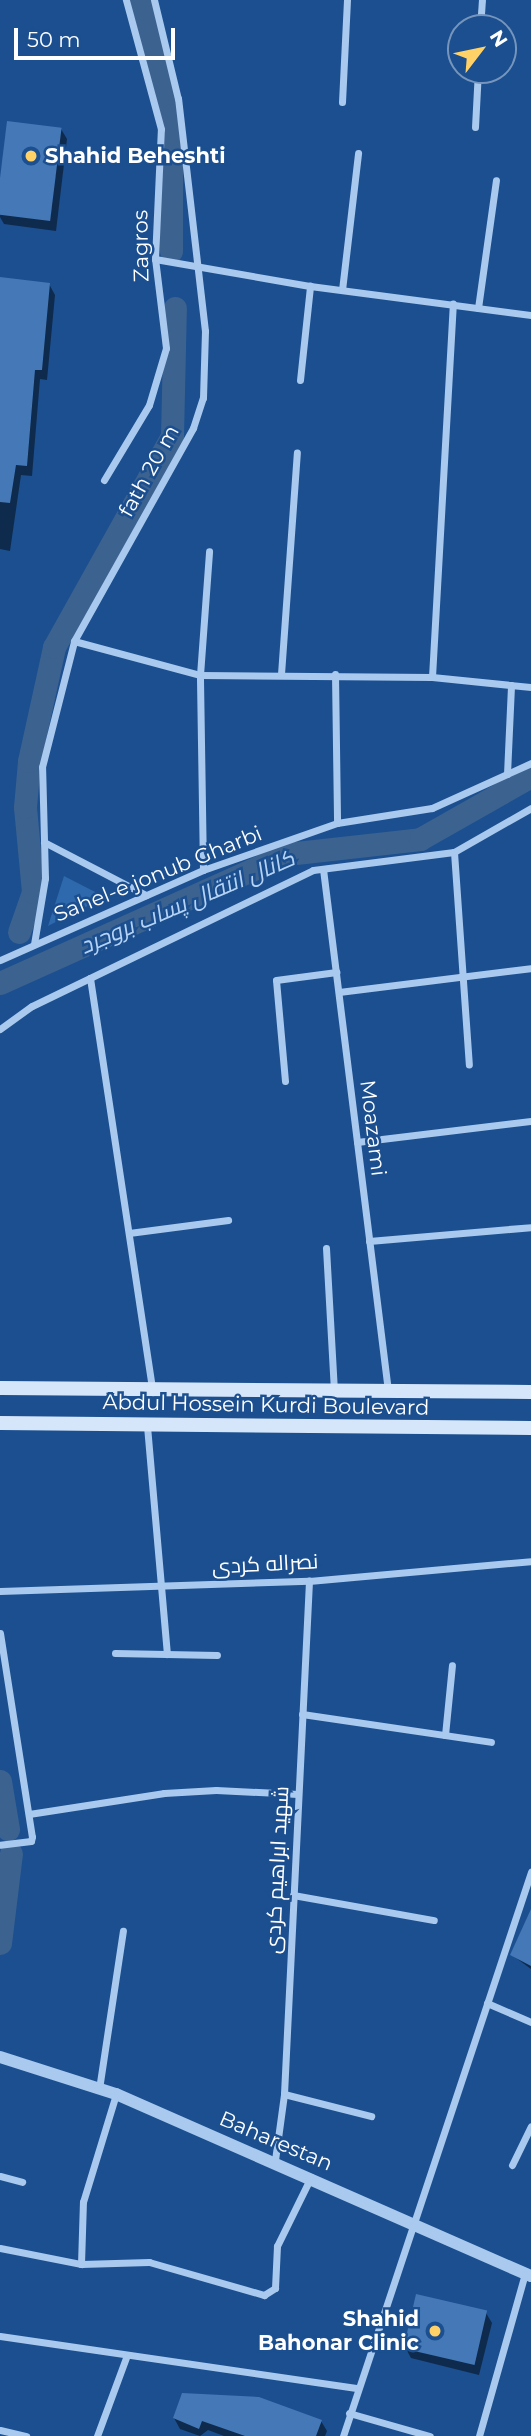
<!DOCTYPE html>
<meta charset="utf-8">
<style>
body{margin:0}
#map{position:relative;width:531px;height:2436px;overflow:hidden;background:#1b4f8f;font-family:Montserrat,Cairo,sans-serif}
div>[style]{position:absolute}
.green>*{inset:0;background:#2e69ad}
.shadow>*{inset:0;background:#0007}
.canal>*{height:23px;margin:-11.5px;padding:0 11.5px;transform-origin:11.5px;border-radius:11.5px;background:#3c6290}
.building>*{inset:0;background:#4478b7;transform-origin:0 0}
.minor>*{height:7px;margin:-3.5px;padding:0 3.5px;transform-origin:3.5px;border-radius:3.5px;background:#a9c9ee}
.tertiary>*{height:12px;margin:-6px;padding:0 6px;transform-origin:6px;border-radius:6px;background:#a9c9ee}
.secondary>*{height:14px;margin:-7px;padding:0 7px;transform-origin:7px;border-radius:7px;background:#d6e6fa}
.dots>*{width:19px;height:19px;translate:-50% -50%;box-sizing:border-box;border:4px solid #1b4f8f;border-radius:50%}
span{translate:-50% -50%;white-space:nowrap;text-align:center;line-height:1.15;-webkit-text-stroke:5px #1b4f8f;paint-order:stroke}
.poi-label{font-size:21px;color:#fff;font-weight:700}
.left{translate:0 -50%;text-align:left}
.right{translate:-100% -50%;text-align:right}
.street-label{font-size:21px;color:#fff}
.water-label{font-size:23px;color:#b5d3f5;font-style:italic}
.north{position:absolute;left:447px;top:14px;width:70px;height:70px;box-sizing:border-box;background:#1b4f8f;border:2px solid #7695bc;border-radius:50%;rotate:58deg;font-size:19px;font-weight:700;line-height:28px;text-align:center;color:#fff}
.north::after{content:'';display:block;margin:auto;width:24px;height:32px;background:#ffd166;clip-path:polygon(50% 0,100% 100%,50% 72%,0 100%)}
.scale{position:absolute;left:14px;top:28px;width:161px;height:32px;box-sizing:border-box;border:4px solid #fff;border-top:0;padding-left:9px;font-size:21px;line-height:24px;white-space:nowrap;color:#fff;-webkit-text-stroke:5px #1b4f8f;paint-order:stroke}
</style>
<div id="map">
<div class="green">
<div style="clip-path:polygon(64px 876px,105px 897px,48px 926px)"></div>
</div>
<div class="shadow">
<div style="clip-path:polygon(9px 123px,61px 129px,67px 139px,56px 231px,4px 224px,0 217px)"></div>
<div style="clip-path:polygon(0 278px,49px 284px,55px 295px,47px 380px,40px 379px,32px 476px,21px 475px,10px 551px,0 549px)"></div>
<div style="clip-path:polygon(531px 1914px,531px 1969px,512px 1955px)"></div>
<div style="clip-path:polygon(486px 2313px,492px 2323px,479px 2375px,411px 2358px,405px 2347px)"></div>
<div style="clip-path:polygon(174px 2418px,321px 2421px,327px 2431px,325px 2436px,224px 2436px,208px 2430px,200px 2436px,180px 2429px)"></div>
</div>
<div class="canal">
<div style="left:140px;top:0;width:119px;rotate:74.9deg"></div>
<div style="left:171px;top:115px;width:136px;rotate:90deg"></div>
<div style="left:19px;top:932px;width:42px;rotate:-70.7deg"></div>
<div style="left:33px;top:892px;width:85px;rotate:-95.4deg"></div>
<div style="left:25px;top:807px;width:46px;rotate:-85deg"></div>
<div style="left:29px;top:761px;width:117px;rotate:-77.6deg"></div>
<div style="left:54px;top:647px;width:242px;rotate:-60.8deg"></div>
<div style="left:172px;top:436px;width:128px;rotate:-88.7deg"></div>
<div style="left:0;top:983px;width:315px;rotate:-24.2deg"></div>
<div style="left:287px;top:854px;width:134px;rotate:-6.4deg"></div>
<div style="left:420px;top:839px;width:128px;rotate:-29.6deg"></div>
<div style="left:0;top:1781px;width:49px;rotate:80.5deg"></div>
<div style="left:0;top:1943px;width:90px;rotate:-83deg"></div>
</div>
<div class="building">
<div style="left:7px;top:121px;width:55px;height:94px;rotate:7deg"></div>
<div style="clip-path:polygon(0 277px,50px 283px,42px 370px,35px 370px,27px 466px,16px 465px,10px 503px,0 502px)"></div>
<div style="clip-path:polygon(531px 1909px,531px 1966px,510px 1955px)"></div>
<div style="left:416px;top:2294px;width:73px;height:56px;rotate:13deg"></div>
<div style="clip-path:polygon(182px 2393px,259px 2397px,322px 2420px,316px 2436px,245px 2436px,202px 2421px,199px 2429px,173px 2418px)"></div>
</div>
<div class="minor">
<div style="left:480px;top:28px;width:28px;rotate:-86deg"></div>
<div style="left:342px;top:102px;width:102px;rotate:-87.2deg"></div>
<div style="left:475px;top:127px;width:57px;rotate:-87deg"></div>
<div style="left:155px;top:259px;width:157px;rotate:9.9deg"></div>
<div style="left:310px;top:286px;width:223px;rotate:7.5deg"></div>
<div style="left:342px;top:290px;width:138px;rotate:-83.3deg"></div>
<div style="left:478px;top:308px;width:129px;rotate:-82deg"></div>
<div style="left:300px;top:380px;width:95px;rotate:-83.9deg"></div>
<div style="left:104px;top:480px;width:87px;rotate:-59deg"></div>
<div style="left:149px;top:405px;width:59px;rotate:-73.4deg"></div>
<div style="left:166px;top:348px;width:90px;rotate:-97deg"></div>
<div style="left:155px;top:259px;width:130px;rotate:-87.4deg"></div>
<div style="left:161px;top:129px;width:134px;rotate:-105.2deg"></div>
<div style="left:74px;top:641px;width:131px;rotate:15.1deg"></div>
<div style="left:200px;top:675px;width:232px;rotate:0.5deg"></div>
<div style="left:432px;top:677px;width:100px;rotate:5.8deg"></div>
<div style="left:281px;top:674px;width:222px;rotate:-85.9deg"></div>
<div style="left:335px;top:674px;width:149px;rotate:89.2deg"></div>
<div style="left:432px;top:677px;width:374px;rotate:-86.8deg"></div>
<div style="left:507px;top:774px;width:89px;rotate:-87.4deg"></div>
<div style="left:44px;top:842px;width:115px;rotate:27.5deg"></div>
<div style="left:454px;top:852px;width:213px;rotate:86deg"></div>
<div style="left:323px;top:869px;width:526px;rotate:82.9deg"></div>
<div style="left:203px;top:870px;width:195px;rotate:-90.9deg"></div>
<div style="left:200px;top:675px;width:124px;rotate:-85.8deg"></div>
<div style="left:34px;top:944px;width:67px;rotate:-80.5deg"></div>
<div style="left:45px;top:878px;width:111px;rotate:-91.5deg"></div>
<div style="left:42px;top:767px;width:130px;rotate:-75.7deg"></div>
<div style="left:74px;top:641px;width:244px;rotate:-60.8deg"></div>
<div style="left:193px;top:428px;width:32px;rotate:-72deg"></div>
<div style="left:203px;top:398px;width:67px;rotate:-88.3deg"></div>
<div style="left:205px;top:331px;width:234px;rotate:-96.6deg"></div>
<div style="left:178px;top:99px;width:102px;rotate:-103.6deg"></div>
<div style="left:0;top:960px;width:222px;rotate:-23.9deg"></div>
<div style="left:203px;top:870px;width:142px;rotate:-19.3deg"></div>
<div style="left:337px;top:823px;width:96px;rotate:-9deg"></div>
<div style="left:432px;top:808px;width:109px;rotate:-24.4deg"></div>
<div style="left:90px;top:978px;width:415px;rotate:81.4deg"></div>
<div style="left:339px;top:992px;width:193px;rotate:-7.1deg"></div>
<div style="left:0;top:1029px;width:39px;rotate:-36deg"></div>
<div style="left:32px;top:1006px;width:312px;rotate:-25.8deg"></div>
<div style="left:313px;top:870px;width:142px;rotate:-7.3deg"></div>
<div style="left:454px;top:852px;width:89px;rotate:-29.7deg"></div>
<div style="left:285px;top:1081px;width:101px;rotate:-95.1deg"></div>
<div style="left:276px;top:980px;width:61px;rotate:-7.6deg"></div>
<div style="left:357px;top:1142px;width:175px;rotate:-6.9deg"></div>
<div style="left:129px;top:1233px;width:100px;rotate:-7.5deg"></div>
<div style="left:369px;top:1241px;width:163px;rotate:-4.9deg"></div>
<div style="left:326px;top:1248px;width:142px;rotate:86.8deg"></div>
<div style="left:147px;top:1426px;width:229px;rotate:85deg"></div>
<div style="left:0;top:1591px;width:309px;rotate:-1.9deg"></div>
<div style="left:309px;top:1581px;width:223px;rotate:-5.1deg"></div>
<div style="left:0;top:1633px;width:206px;rotate:81.1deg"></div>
<div style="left:32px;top:1837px;width:4px;rotate:104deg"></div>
<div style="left:31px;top:1841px;width:31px;rotate:173deg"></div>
<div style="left:115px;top:1653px;width:102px;rotate:1.1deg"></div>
<div style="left:302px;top:1714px;width:191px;rotate:8.4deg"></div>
<div style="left:445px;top:1735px;width:70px;rotate:-84.3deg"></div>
<div style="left:29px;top:1814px;width:137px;rotate:-8.8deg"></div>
<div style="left:164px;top:1793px;width:52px;rotate:-3.3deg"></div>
<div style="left:216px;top:1790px;width:82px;rotate:2.8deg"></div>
<div style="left:293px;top:1895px;width:143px;rotate:10.1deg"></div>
<div style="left:487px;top:2003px;width:48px;rotate:23.4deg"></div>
<div style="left:99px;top:2089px;width:160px;rotate:-81.4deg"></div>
<div style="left:284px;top:2094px;width:90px;rotate:14.2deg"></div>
<div style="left:275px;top:2160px;width:67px;rotate:-82.2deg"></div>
<div style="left:284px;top:2094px;width:514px;rotate:-87.21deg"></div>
<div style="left:512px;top:2165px;width:43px;rotate:-64deg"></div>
<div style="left:0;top:2176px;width:23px;rotate:15deg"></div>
<div style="left:0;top:2248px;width:83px;rotate:11.2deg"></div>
<div style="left:81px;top:2264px;width:68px;rotate:-1.7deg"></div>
<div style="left:149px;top:2262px;width:120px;rotate:16deg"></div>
<div style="left:264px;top:2295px;width:13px;rotate:-32deg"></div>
<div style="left:275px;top:2288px;width:42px;rotate:-87.3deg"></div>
<div style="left:277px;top:2246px;width:77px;rotate:-63.8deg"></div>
<div style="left:81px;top:2264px;width:62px;rotate:-88.2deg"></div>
<div style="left:83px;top:2202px;width:113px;rotate:-73deg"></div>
<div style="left:0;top:2336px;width:360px;rotate:8.3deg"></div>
<div style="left:349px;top:2413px;width:84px;rotate:15.9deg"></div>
<div style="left:0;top:2430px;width:27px;rotate:13deg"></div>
<div style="left:97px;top:2436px;width:86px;rotate:-69.7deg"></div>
<div style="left:343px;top:2436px;width:595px;rotate:-71.57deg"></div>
<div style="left:479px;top:2436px;width:169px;rotate:-74.2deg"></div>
</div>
<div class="tertiary">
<div style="left:0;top:2057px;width:122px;rotate:17.7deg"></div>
<div style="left:116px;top:2094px;width:453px;rotate:23.7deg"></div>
</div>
<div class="secondary">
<div style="left:0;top:1388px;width:531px;rotate:0.43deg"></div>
<div style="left:0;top:1423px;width:531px;rotate:0.54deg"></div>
</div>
<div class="dots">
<div style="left:31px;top:156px;background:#ffd166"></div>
<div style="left:435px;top:2331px;background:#ffd166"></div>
</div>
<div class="poi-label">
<span class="left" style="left:45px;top:156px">Shahid Beheshti</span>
<span class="right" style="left:419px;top:2331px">Shahid<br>Bahonar Clinic</span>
</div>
<div class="street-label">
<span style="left:141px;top:246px;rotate:-91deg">Zagros</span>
<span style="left:149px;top:471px;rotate:-61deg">fath 20 m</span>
<span style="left:158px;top:874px;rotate:-22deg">Sahel-e jonub Gharbi</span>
<span style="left:373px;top:1128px;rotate:83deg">Moazami</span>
<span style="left:266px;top:1405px;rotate:1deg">Abdul Hossein Kurdi Boulevard</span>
<span style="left:265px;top:1564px;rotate:-3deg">نصراله کردی</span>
<span style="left:277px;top:1870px;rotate:-87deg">شهید ابراهیم کردی</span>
<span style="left:276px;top:2141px;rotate:23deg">Baharestan</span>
</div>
<div class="water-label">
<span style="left:187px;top:902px;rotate:-23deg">کانال انتقال پساب بروجرد</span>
</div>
<div class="north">N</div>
<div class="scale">50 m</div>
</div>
